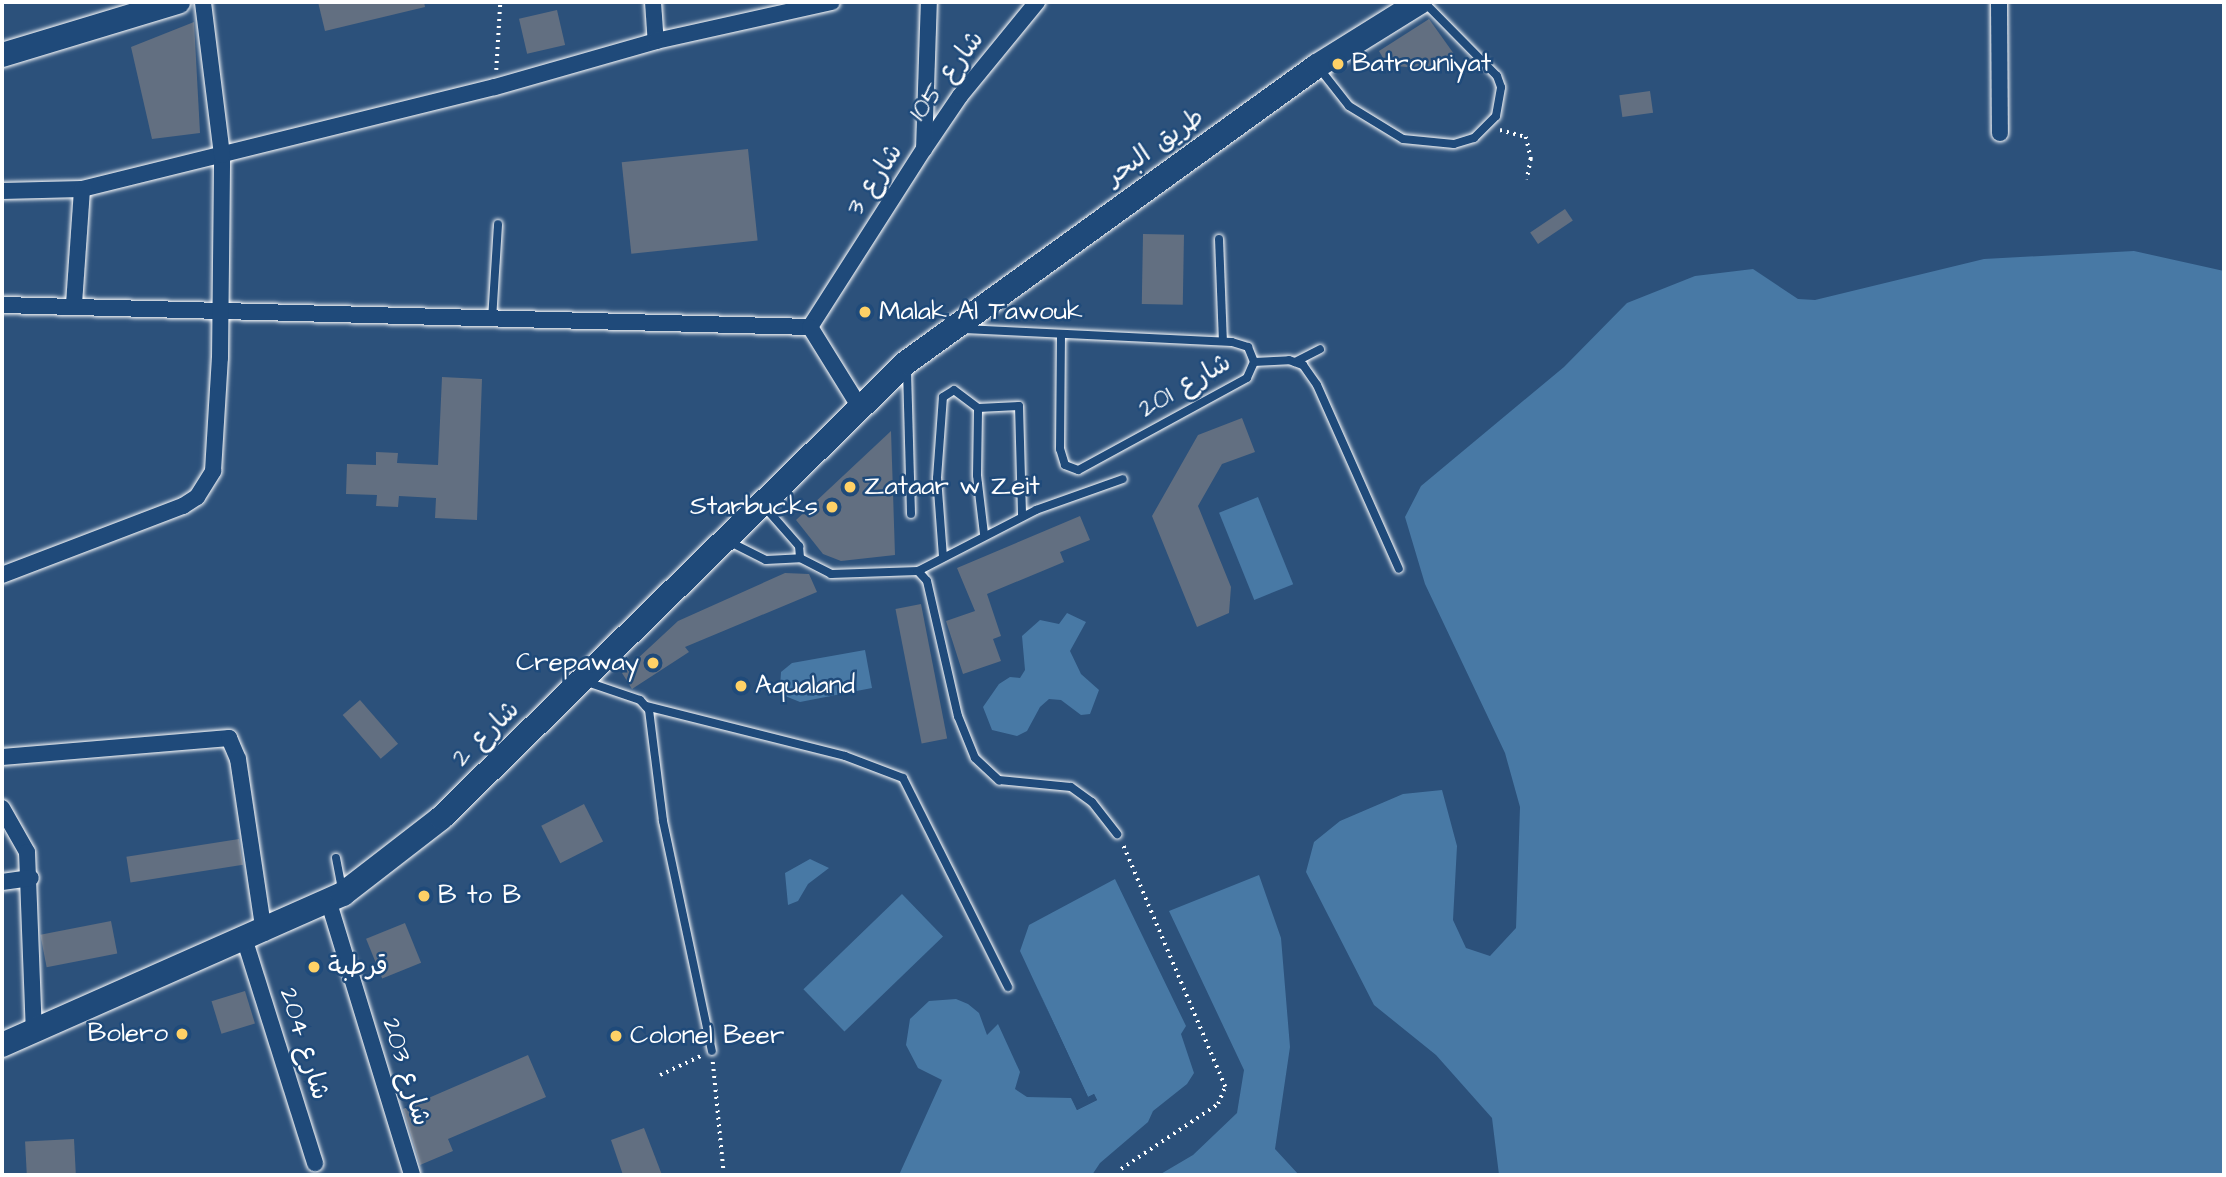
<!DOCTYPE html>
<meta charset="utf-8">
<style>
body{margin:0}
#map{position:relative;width:2226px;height:1177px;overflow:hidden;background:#2c517b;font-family:"Architects Daughter","Playpen Sans Arabic",sans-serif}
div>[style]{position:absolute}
.water>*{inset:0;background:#4879a5;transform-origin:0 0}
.pier>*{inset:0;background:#2c517b}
.building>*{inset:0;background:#626f81;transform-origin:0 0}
.path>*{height:3.5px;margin-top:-1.75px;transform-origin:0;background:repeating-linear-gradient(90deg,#fff 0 2px,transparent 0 7px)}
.roads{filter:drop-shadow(0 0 2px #fff) drop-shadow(0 0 2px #fff)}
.lane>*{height:8px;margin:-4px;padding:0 4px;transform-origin:4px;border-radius:4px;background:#1f4a7a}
.street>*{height:16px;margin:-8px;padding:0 8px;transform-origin:8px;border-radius:8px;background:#1f4a7a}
.primary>*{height:24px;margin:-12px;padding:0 12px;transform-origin:12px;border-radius:12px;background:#1f4a7a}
.dots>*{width:19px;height:19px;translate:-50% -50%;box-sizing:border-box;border:4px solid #1f4a7a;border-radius:50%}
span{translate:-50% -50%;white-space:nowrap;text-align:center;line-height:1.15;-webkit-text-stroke:5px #1f4a7a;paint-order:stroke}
.poi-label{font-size:26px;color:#fff}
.left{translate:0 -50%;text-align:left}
.right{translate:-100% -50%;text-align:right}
.street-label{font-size:26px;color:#fff}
.frame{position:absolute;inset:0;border:4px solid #fff;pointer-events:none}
</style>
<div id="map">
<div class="water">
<div style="clip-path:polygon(2134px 251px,2224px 271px,2224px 1175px,1499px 1175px,1492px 1118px,1436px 1055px,1374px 1005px,1306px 872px,1314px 842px,1340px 821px,1403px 794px,1442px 790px,1457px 846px,1453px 920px,1466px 948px,1490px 956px,1516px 928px,1520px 807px,1505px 753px,1425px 584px,1405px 517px,1421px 486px,1564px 367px,1627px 303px,1695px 276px,1753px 269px,1798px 299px,1815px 300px,1984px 259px)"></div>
<div style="left:1258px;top:497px;width:94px;height:42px;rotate:68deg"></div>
<div style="clip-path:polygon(1067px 613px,1086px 622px,1070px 651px,1081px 674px,1099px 690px,1090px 714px,1081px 715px,1061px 700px,1049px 699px,1040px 707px,1027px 731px,1017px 736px,992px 730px,983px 707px,999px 684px,1010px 677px,1020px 678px,1025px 670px,1022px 636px,1040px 620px,1059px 624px)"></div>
<div style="clip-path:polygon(865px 650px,872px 688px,800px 702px,785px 696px,780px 688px,781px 672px,792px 663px)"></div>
<div style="clip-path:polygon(810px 859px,829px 868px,808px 884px,798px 901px,788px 905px,785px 873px)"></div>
<div style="clip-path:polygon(1259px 875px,1281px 938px,1290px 1047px,1275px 1149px,1299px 1175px,1159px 1175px,1193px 1155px,1237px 1113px,1244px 1070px,1169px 911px)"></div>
<div style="clip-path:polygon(1115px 879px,1186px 1026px,1181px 1034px,1194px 1073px,1187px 1084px,1153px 1111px,1148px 1122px,1100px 1163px,1092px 1175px,899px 1175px,942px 1080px,918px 1068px,906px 1045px,910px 1019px,929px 1001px,956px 999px,968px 1004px,979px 1013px,987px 1035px,998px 1024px,1020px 1072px,1015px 1089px,1027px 1097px,1071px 1098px,1077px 1110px,1097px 1100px,1094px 1094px,1088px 1097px,1020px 951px,1029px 925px)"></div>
<div style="left:902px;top:894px;width:59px;height:137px;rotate:46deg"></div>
</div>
<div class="pier">
<div style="clip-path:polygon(1037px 987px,1088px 1097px,1094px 1094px,1097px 1100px,1077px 1110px,1070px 1094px,1078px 1105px,1088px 1101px)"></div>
</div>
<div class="building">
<div style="clip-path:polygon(318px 2px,424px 2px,425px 7px,325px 31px)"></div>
<div style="left:557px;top:10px;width:36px;height:39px;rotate:77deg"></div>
<div style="clip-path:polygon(1429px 19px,1454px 54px,1425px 69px,1387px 65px,1379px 51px)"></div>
<div style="clip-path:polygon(194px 22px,200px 133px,152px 139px,131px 47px)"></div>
<div style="left:1650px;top:91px;width:22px;height:31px;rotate:82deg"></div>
<div style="left:748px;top:149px;width:92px;height:127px;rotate:84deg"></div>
<div style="left:1565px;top:209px;width:14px;height:42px;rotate:56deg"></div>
<div style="left:1143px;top:234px;width:41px;height:70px;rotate:1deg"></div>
<div style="clip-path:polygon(442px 377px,482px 379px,477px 520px,435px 518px,436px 498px,399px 496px,398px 507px,376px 506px,377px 495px,346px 494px,347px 464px,376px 465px,376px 452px,398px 453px,397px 463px,438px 465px)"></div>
<div style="clip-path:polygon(1242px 418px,1255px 452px,1222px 464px,1198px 506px,1231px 587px,1229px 613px,1197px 627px,1152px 516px,1198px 435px)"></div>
<div style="clip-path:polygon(891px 431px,895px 555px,841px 561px,823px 554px,796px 520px)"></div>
<div style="clip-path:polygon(1080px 516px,1090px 540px,1060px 552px,1064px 562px,987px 594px,1001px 636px,993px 639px,1001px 661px,963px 674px,946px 621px,975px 611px,957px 568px)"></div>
<div style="clip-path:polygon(785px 573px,809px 574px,817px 592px,685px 647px,689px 652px,632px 689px,622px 673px,678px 621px)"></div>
<div style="left:921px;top:604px;width:137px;height:26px;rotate:79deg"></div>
<div style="left:360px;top:700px;width:58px;height:23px;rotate:49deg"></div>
<div style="left:584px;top:804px;width:42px;height:48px;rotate:63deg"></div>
<div style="left:239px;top:839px;width:26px;height:114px;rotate:81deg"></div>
<div style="left:111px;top:921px;width:33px;height:72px;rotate:79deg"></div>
<div style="left:405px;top:923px;width:43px;height:42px;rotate:68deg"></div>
<div style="left:245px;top:991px;width:34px;height:35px;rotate:73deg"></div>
<div style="clip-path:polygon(528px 1055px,546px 1097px,448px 1139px,453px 1151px,420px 1165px,403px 1109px)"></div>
<div style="clip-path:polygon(644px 1128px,662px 1175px,623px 1175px,611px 1140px)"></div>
<div style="left:74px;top:1139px;width:36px;height:49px;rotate:87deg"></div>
</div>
<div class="path">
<div style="left:496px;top:70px;width:68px;rotate:-86.6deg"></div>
<div style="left:1500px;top:130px;width:27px;rotate:15deg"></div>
<div style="left:1526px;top:137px;width:23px;rotate:77deg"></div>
<div style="left:1531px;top:159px;width:21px;rotate:101deg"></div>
<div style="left:713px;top:1062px;width:114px;rotate:84.4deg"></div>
<div style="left:660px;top:1075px;width:47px;rotate:-24.9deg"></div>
<div style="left:1121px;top:1169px;width:117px;rotate:-33.8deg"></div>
<div style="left:1218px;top:1104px;width:18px;rotate:-68deg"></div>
<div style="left:1225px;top:1087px;width:262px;rotate:-112.9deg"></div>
</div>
<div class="roads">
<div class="lane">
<div style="left:1319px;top:68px;width:48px;rotate:51.7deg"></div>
<div style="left:1349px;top:106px;width:63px;rotate:31.4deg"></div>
<div style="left:1403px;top:139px;width:51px;rotate:5.6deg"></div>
<div style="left:1454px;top:144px;width:21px;rotate:-17deg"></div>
<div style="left:1474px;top:138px;width:31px;rotate:-45deg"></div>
<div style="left:1496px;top:116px;width:29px;rotate:-80deg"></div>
<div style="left:1501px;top:87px;width:12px;rotate:-110deg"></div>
<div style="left:1497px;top:76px;width:104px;rotate:-134.6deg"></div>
<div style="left:1219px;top:239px;width:102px;rotate:87.8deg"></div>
<div style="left:492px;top:320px;width:96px;rotate:-86.4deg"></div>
<div style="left:964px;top:329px;width:268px;rotate:2.8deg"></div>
<div style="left:1232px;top:342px;width:17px;rotate:17deg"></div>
<div style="left:1248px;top:347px;width:16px;rotate:68deg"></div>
<div style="left:1254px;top:362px;width:17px;rotate:114deg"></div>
<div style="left:1247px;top:378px;width:192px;rotate:151.4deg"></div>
<div style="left:1078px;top:470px;width:14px;rotate:-159deg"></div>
<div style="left:1065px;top:465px;width:17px;rotate:-107deg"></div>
<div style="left:1060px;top:449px;width:113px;rotate:-89.5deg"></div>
<div style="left:1254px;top:362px;width:35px;rotate:-3deg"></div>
<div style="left:1289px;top:360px;width:15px;rotate:20deg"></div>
<div style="left:1303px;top:365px;width:24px;rotate:55deg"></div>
<div style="left:1317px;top:385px;width:201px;rotate:66deg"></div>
<div style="left:1295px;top:362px;width:28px;rotate:-27deg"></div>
<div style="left:907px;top:370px;width:144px;rotate:88.4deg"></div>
<div style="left:763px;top:505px;width:55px;rotate:48.7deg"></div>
<div style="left:799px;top:546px;width:12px;rotate:85deg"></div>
<div style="left:984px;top:534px;width:59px;rotate:-96.8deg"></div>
<div style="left:977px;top:475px;width:67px;rotate:-89.1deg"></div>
<div style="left:978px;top:408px;width:41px;rotate:-2.8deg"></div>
<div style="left:1019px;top:406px;width:110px;rotate:88.4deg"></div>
<div style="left:728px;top:541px;width:42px;rotate:26.6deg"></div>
<div style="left:766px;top:560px;width:34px;rotate:-3deg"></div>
<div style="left:800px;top:558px;width:35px;rotate:27deg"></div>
<div style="left:831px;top:574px;width:87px;rotate:-2deg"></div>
<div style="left:918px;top:571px;width:13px;rotate:48deg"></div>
<div style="left:927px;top:581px;width:139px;rotate:77.1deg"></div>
<div style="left:958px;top:716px;width:45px;rotate:68deg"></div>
<div style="left:975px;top:758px;width:33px;rotate:43deg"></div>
<div style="left:999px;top:780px;width:72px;rotate:5.6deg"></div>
<div style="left:1071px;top:787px;width:26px;rotate:36deg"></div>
<div style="left:1092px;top:802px;width:41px;rotate:52deg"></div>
<div style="left:943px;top:557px;width:79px;rotate:-94.3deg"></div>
<div style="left:937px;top:478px;width:81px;rotate:-85.8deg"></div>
<div style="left:943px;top:397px;width:13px;rotate:-32deg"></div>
<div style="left:954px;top:390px;width:30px;rotate:37deg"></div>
<div style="left:918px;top:571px;width:133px;rotate:-27.3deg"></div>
<div style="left:1036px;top:510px;width:92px;rotate:-19.6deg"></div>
<div style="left:587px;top:682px;width:56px;rotate:18.8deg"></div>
<div style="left:640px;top:700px;width:13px;rotate:48deg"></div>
<div style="left:649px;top:710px;width:112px;rotate:82.8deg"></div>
<div style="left:663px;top:821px;width:235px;rotate:78deg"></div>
<div style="left:646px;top:706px;width:205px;rotate:14.1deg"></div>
<div style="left:845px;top:756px;width:62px;rotate:20.8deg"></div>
<div style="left:903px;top:778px;width:234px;rotate:63.3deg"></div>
<div style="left:336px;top:858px;width:33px;rotate:79deg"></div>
</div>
<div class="street">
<div style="left:653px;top:2px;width:39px;rotate:86deg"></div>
<div style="left:1999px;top:2px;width:131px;rotate:89.6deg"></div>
<div style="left:924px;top:149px;width:64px;rotate:-55.8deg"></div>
<div style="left:960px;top:96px;width:122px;rotate:-50.7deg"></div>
<div style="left:2px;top:191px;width:80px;rotate:-1.4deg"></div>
<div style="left:82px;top:189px;width:425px;rotate:-13.9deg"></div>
<div style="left:495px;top:87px;width:167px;rotate:-15.9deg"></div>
<div style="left:656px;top:41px;width:180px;rotate:-12.5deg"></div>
<div style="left:74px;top:304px;width:115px;rotate:-86deg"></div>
<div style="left:2px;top:305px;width:808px;rotate:1.56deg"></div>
<div style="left:810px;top:327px;width:211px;rotate:-57.4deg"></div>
<div style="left:924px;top:149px;width:147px;rotate:-88.1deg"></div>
<div style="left:810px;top:327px;width:93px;rotate:58.2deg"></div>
<div style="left:2px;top:575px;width:194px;rotate:-20.9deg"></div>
<div style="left:183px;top:506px;width:17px;rotate:-33deg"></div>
<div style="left:197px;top:497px;width:31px;rotate:-58deg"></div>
<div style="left:213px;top:471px;width:113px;rotate:-86.5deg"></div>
<div style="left:220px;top:358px;width:203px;rotate:-89.4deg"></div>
<div style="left:222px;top:155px;width:154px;rotate:-97.1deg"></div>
<div style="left:2px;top:757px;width:228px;rotate:-4.8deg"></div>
<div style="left:229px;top:738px;width:23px;rotate:67deg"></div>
<div style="left:238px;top:759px;width:176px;rotate:81.5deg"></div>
<div style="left:2px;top:808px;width:51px;rotate:60.4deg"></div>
<div style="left:27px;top:852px;width:179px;rotate:87.8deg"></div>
<div style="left:2px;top:882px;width:29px;rotate:-8deg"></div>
<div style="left:329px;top:903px;width:284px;rotate:73deg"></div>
<div style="left:245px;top:941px;width:233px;rotate:72.5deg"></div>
</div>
<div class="primary">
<div style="left:2px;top:55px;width:184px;rotate:-16.8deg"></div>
<div style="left:2px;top:1045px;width:373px;rotate:-23.9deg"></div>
<div style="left:343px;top:894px;width:124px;rotate:-37.8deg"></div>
<div style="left:441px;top:818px;width:652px;rotate:-44.38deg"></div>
<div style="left:907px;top:362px;width:506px;rotate:-35.83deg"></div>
<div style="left:1317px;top:66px;width:121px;rotate:-31.9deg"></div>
</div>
</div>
<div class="dots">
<div style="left:1338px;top:64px;background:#ffd166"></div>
<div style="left:865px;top:312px;background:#ffd166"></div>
<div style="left:850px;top:487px;background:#ffd166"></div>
<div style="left:832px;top:507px;background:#ffd166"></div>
<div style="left:653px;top:663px;background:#ffd166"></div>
<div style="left:741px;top:686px;background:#ffd166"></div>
<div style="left:424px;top:896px;background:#ffd166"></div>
<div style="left:314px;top:967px;background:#ffd166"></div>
<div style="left:182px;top:1034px;background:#ffd166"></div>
<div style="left:616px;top:1036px;background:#ffd166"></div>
</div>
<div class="poi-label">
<span class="left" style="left:1352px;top:64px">Batrouniyat</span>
<span class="left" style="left:879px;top:312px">Malak Al Tawouk</span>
<span class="left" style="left:864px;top:487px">Zataar w Zeit</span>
<span class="right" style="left:818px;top:507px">Starbucks</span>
<span class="right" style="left:639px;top:663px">Crepaway</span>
<span class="left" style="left:755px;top:686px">Aqualand</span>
<span class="left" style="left:438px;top:896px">B to B</span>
<span class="left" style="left:328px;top:967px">قرطبة</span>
<span class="right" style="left:168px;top:1034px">Bolero</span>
<span class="left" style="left:630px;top:1036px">Colonel Beer</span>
</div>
<div class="street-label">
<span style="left:947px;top:76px;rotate:-53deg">شارع 105</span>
<span style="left:1155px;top:147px;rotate:-35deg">طريق البحر</span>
<span style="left:875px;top:180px;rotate:-57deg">شارع 3</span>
<span style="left:1185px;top:386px;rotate:-30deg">شارع 201</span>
<span style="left:486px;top:734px;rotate:-44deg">شارع 2</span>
<span style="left:304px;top:1044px;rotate:73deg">شارع 204</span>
<span style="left:406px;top:1072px;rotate:73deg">شارع 203</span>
</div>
<div class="frame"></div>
</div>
